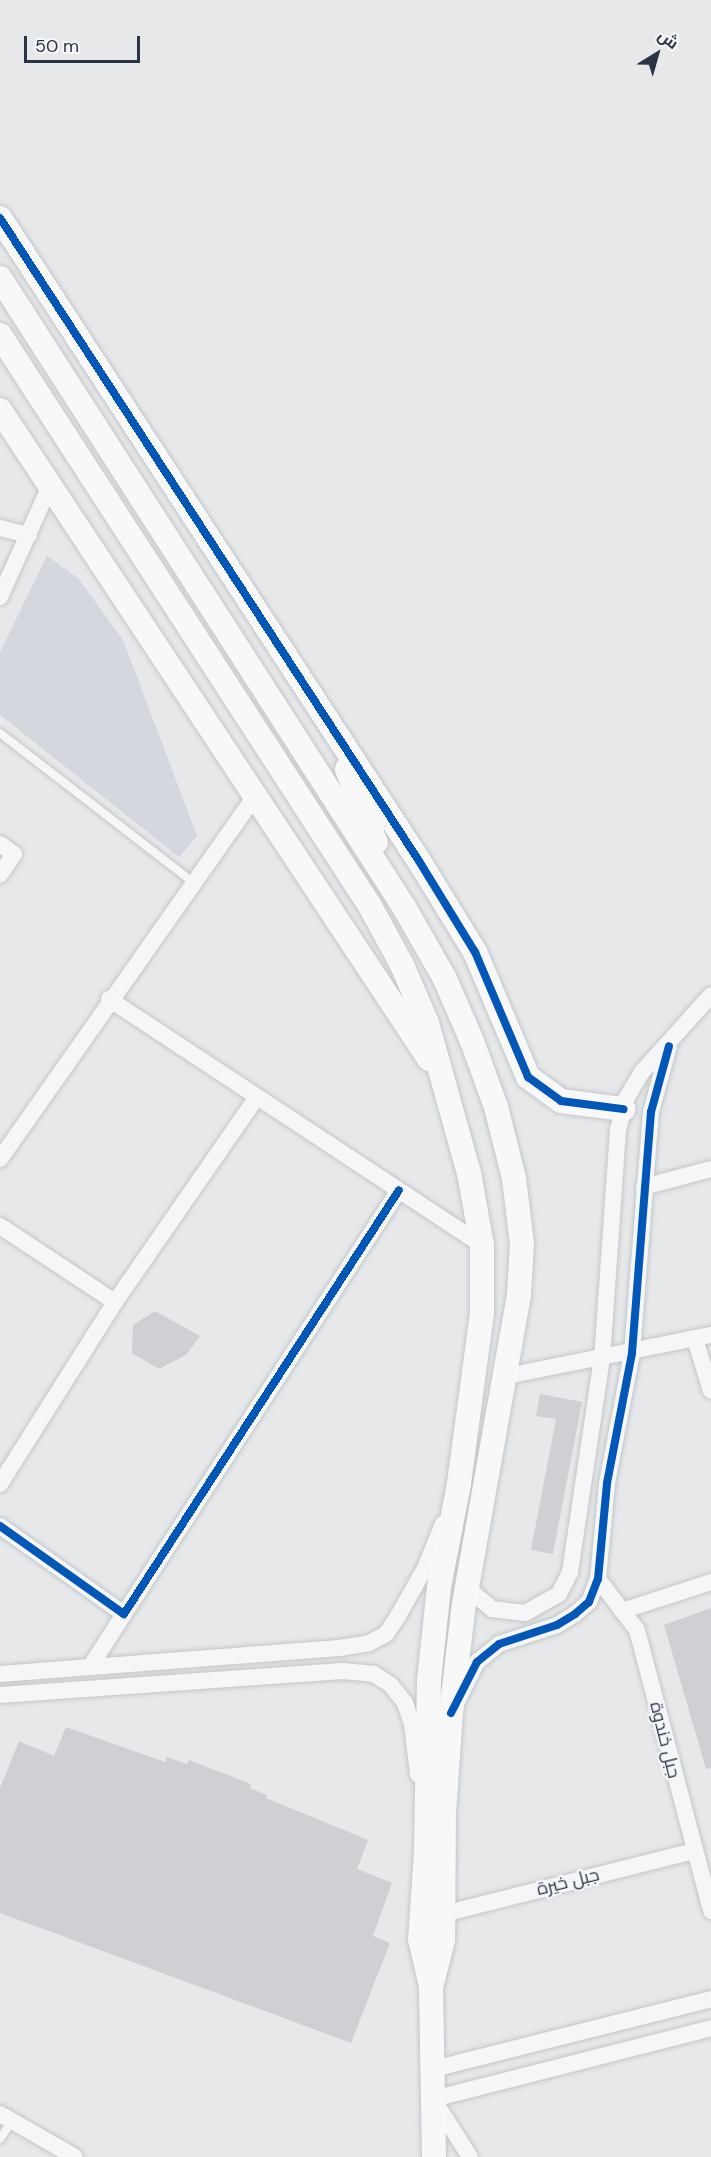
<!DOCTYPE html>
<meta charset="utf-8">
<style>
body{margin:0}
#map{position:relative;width:711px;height:2157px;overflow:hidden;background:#e6e8ea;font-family:"DM Sans",Cairo,sans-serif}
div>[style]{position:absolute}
.built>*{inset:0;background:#d4d7dd}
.building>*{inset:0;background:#ced0d3}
.roads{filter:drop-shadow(0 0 2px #c4c6c8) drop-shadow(0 0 2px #c4c6c8)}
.lane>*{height:8px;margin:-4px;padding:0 4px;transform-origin:4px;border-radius:4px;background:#f5f6f7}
.street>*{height:16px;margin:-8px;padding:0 8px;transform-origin:8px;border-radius:8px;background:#f5f6f7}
.secondary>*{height:24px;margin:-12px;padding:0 12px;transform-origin:12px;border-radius:12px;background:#f8f8f8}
.cycleway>*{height:8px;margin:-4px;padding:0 4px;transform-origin:4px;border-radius:4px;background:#0057b8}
span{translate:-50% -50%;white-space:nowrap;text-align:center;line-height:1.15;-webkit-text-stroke:4.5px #f4f6f9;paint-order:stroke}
.street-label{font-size:18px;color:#2b3445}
.north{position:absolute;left:627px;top:24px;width:60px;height:60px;-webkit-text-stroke:4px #f4f6f9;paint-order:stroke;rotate:37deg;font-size:16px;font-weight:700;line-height:24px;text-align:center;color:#2b3445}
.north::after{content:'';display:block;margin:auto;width:21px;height:27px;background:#2b3445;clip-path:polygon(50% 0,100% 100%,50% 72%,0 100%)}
.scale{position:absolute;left:24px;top:36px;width:116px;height:27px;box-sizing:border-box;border:3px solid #2b3445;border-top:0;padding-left:8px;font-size:18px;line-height:21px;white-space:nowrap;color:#2b3445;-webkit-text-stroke:4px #f4f6f9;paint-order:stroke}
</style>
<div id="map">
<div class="built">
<div style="clip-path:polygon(47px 556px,78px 578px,123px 640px,197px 836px,179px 857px,0 715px,0 652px)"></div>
</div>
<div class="building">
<div style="clip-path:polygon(155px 1311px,200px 1336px,186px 1355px,159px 1369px,132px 1353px,133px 1325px)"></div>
<div style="clip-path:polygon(540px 1394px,582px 1402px,553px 1554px,531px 1550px,556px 1419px,536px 1416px)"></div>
<div style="clip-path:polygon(711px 1608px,711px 1768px,706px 1769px,664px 1625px)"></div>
<div style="clip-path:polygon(66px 1727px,165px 1762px,167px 1757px,187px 1764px,189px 1760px,251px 1784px,250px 1788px,267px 1795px,266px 1798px,368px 1840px,357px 1869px,392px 1883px,373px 1936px,390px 1943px,351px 2043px,0 1913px,0 1788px,19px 1741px,54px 1756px)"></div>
</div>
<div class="roads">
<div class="lane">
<div style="left:0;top:733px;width:244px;rotate:37.7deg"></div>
<div style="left:0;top:2139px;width:20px;rotate:-57deg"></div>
</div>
<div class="street">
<div style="left:0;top:528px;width:30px;rotate:14deg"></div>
<div style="left:0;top:597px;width:120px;rotate:-65.8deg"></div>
<div style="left:0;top:844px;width:17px;rotate:36deg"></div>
<div style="left:14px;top:854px;width:25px;rotate:124deg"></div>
<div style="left:109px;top:999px;width:447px;rotate:33.4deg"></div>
<div style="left:0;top:1159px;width:444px;rotate:-54.9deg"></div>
<div style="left:644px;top:1187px;width:69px;rotate:-15deg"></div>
<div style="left:0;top:1226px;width:138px;rotate:33.5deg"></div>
<div style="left:695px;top:1339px;width:54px;rotate:72.9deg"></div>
<div style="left:507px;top:1376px;width:208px;rotate:-11.4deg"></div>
<div style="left:0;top:1484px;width:215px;rotate:-57.7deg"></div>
<div style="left:115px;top:1302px;width:249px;rotate:-55.3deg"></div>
<div style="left:0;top:1526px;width:152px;rotate:35.4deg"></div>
<div style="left:124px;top:1614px;width:505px;rotate:-57.03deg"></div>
<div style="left:598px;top:1579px;width:64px;rotate:52.6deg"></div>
<div style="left:637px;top:1630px;width:291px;rotate:75.2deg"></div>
<div style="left:467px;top:1588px;width:33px;rotate:40deg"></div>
<div style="left:492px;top:1609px;width:33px;rotate:7deg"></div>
<div style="left:525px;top:1613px;width:39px;rotate:-29deg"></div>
<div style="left:559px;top:1594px;width:25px;rotate:-63deg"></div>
<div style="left:570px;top:1572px;width:215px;rotate:-81.5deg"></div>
<div style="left:602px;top:1359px;width:230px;rotate:-86deg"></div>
<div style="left:618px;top:1130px;width:34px;rotate:-75deg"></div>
<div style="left:627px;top:1097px;width:29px;rotate:-59deg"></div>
<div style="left:642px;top:1072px;width:103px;rotate:-48.1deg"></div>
<div style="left:622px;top:1611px;width:94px;rotate:-18deg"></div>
<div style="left:90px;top:1667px;width:63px;rotate:-57.3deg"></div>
<div style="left:0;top:1674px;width:340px;rotate:-4.4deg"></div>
<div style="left:339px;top:1648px;width:30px;rotate:-9deg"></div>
<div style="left:369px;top:1643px;width:19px;rotate:-28deg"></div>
<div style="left:386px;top:1634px;width:22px;rotate:-56deg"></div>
<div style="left:398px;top:1616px;width:55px;rotate:-60.6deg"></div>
<div style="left:425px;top:1568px;width:48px;rotate:-67.8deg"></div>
<div style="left:0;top:1695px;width:343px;rotate:-4deg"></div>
<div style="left:342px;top:1671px;width:32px;rotate:5deg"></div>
<div style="left:374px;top:1674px;width:20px;rotate:33deg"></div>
<div style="left:391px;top:1685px;width:23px;rotate:52deg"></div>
<div style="left:405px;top:1703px;width:22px;rotate:72deg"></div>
<div style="left:412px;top:1724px;width:51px;rotate:83.3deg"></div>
<div style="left:457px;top:1701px;width:44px;rotate:-62.9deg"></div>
<div style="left:477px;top:1662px;width:28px;rotate:-39deg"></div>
<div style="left:499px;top:1644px;width:61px;rotate:-18.1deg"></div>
<div style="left:557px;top:1625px;width:21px;rotate:-31deg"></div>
<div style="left:575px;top:1614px;width:18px;rotate:-41deg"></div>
<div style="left:589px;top:1602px;width:25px;rotate:-69deg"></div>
<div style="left:598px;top:1579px;width:96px;rotate:-84.6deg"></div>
<div style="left:607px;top:1483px;width:132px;rotate:-79.1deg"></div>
<div style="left:632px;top:1353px;width:242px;rotate:-85.5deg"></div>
<div style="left:651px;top:1112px;width:68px;rotate:-74.7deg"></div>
<div style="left:443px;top:1914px;width:259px;rotate:-14.1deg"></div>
<div style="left:433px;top:2069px;width:287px;rotate:-14.1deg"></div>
<div style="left:0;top:2114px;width:86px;rotate:29.8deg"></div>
<div style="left:470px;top:2157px;width:69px;rotate:-122.5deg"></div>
<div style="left:433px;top:2099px;width:287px;rotate:-14.3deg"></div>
</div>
<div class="secondary">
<div style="left:0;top:218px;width:767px;rotate:56.91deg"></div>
<div style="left:419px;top:861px;width:107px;rotate:58.4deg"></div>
<div style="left:475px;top:952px;width:136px;rotate:67deg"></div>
<div style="left:528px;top:1077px;width:41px;rotate:36deg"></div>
<div style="left:561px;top:1101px;width:63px;rotate:7.4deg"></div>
<div style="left:0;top:278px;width:748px;rotate:57.29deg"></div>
<div style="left:404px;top:907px;width:83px;rotate:60.3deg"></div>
<div style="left:445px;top:979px;width:68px;rotate:66.5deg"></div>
<div style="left:472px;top:1041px;width:70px;rotate:70deg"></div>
<div style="left:496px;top:1107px;width:73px;rotate:75.8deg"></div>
<div style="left:514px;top:1178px;width:66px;rotate:83.1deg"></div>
<div style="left:522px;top:1244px;width:51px;rotate:93.4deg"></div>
<div style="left:519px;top:1295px;width:313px;rotate:100.1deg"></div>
<div style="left:464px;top:1603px;width:111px;rotate:96.7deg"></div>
<div style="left:451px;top:1713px;width:99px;rotate:94deg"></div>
<div style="left:444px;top:1812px;width:128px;rotate:90.4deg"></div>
<div style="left:443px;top:1940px;width:45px;rotate:104deg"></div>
<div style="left:0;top:335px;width:680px;rotate:57.06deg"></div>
<div style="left:370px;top:906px;width:67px;rotate:61.5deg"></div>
<div style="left:402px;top:965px;width:63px;rotate:66.7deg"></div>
<div style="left:427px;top:1023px;width:156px;rotate:74.4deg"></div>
<div style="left:469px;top:1173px;width:73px;rotate:79.8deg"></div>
<div style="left:482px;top:1245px;width:68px;rotate:90deg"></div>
<div style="left:482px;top:1313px;width:173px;rotate:97.7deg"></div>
<div style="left:459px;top:1484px;width:105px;rotate:101deg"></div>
<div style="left:439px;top:1587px;width:94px;rotate:96.1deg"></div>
<div style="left:429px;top:1680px;width:172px;rotate:91deg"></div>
<div style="left:426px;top:1852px;width:87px;rotate:93.9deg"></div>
<div style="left:420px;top:1939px;width:48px;rotate:76.8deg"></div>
<div style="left:431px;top:1986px;width:171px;rotate:89deg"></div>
<div style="left:0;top:410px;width:778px;rotate:56.53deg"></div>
<div style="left:347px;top:769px;width:79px;rotate:68.6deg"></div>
</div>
</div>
<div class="cycleway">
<div style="left:0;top:218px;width:767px;rotate:56.91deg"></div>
<div style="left:419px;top:861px;width:107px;rotate:58.4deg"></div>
<div style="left:475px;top:952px;width:136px;rotate:67deg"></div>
<div style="left:528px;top:1077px;width:41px;rotate:36deg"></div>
<div style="left:561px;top:1101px;width:63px;rotate:7.4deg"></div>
<div style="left:0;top:1526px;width:152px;rotate:35.4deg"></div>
<div style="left:124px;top:1614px;width:505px;rotate:-57.03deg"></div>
<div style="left:451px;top:1713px;width:57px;rotate:-63deg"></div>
<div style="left:477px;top:1662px;width:28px;rotate:-39deg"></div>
<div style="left:499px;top:1644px;width:61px;rotate:-18.1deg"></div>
<div style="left:557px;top:1625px;width:21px;rotate:-31deg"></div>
<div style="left:575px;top:1614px;width:18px;rotate:-41deg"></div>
<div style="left:589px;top:1602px;width:25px;rotate:-69deg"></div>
<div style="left:598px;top:1579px;width:96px;rotate:-84.6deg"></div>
<div style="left:607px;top:1483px;width:132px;rotate:-79.1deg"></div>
<div style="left:632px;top:1353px;width:242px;rotate:-85.5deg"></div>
<div style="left:651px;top:1112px;width:68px;rotate:-74.7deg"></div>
</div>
<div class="street-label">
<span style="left:665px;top:1740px;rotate:76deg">جبل خندوة</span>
<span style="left:568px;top:1882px;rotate:-14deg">جبل خيرة</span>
</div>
<div class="north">ش</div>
<div class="scale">50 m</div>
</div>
